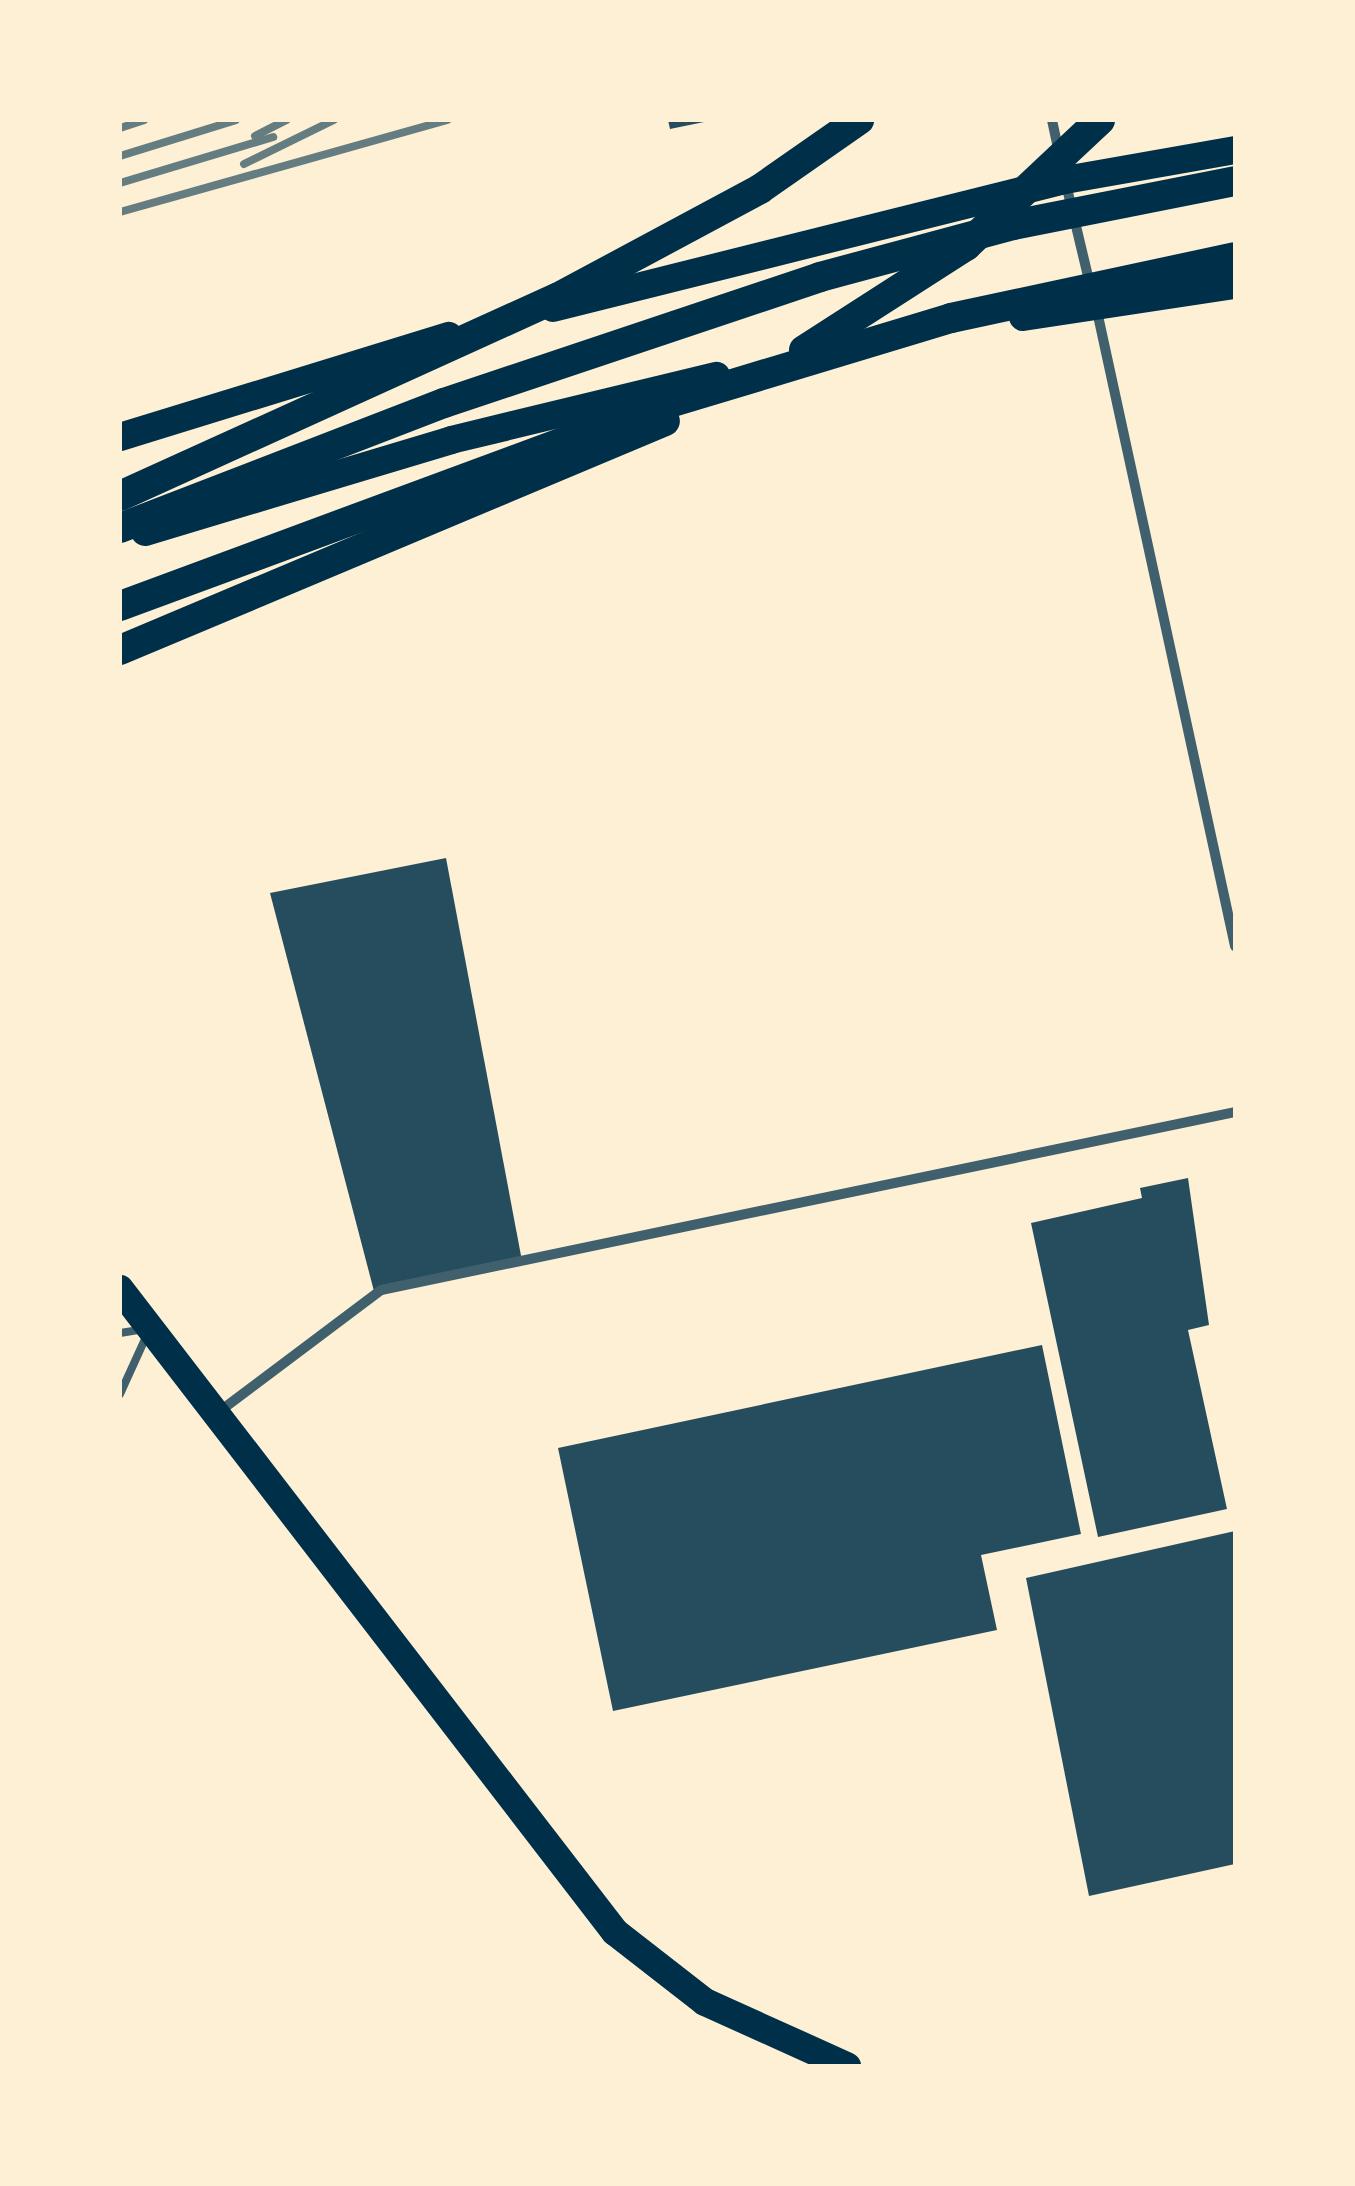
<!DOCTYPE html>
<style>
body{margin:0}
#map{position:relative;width:1355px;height:2186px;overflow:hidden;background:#fdf0d5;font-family:"Golos Text",sans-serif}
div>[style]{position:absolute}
.building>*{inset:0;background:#264d5e}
.service>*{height:8px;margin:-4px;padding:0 4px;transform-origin:4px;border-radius:4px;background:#3f606c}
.minor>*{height:10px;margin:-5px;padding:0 5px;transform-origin:5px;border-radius:5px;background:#3f606c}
.trunk>*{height:28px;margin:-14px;padding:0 14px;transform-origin:14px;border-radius:14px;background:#003049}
.motorway>*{height:30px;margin:-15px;padding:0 15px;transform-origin:15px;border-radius:15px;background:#003049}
.rail>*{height:8px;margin:-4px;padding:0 4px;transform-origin:4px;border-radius:4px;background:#657d81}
span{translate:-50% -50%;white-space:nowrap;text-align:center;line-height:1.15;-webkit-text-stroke:8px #fdf0d5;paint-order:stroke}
.frame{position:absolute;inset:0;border:122px solid #fdf0d5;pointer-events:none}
</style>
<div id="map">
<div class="building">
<div style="clip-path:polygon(668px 120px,703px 120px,704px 122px,670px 129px)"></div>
<div style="clip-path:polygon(446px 858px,522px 1261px,375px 1295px,270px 893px)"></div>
<div style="clip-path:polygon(1188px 1178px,1209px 1325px,1188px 1330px,1227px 1509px,1098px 1537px,1031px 1223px,1142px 1198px,1140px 1188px)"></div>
<div style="clip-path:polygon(1042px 1345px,1081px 1534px,981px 1555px,997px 1630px,613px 1711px,558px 1448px)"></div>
<div style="clip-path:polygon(1235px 1531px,1235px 1864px,1089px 1896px,1026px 1578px)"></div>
</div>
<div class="service">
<div style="left:120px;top:1333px;width:20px;rotate:-9deg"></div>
<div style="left:120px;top:1394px;width:63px;rotate:-65.5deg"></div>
</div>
<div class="minor">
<div style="left:1052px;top:120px;width:34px;rotate:78deg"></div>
<div style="left:1066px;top:184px;width:104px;rotate:76.6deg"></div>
<div style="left:1097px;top:311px;width:650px;rotate:77.74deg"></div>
<div style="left:220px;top:1411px;width:201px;rotate:-36.9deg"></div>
<div style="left:381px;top:1290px;width:872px;rotate:-11.77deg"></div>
</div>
<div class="trunk">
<div style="left:553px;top:308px;width:528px;rotate:-14.04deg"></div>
<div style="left:1065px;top:180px;width:173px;rotate:-10deg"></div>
<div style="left:1023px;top:317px;width:214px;rotate:-8.6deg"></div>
<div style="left:120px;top:437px;width:344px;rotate:-17.1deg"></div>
<div style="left:145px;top:532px;width:320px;rotate:-16.7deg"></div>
<div style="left:451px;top:440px;width:273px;rotate:-13.6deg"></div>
<div style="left:120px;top:1289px;width:811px;rotate:52.41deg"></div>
<div style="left:615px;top:1932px;width:114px;rotate:37.9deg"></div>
<div style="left:705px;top:2002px;width:156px;rotate:24.3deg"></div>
</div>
<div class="motorway">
<div style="left:804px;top:350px;width:193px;rotate:-32.7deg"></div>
<div style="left:966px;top:246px;width:184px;rotate:-43.2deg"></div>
<div style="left:120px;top:496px;width:480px;rotate:-24.4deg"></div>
<div style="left:557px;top:298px;width:230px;rotate:-28.2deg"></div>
<div style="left:760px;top:189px;width:121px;rotate:-34.9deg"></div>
<div style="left:120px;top:528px;width:347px;rotate:-21.1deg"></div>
<div style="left:444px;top:403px;width:397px;rotate:-18.5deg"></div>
<div style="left:820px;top:277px;width:200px;rotate:-15.1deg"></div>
<div style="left:1013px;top:225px;width:226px;rotate:-11.2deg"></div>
<div style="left:120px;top:606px;width:579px;rotate:-20.31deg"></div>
<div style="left:663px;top:405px;width:301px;rotate:-16.8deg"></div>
<div style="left:951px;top:318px;width:290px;rotate:-12.1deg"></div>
<div style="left:120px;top:650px;width:591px;rotate:-22.79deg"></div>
</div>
<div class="rail">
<div style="left:120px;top:128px;width:25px;rotate:-18deg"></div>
<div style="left:255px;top:136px;width:36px;rotate:-27deg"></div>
<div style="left:120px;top:156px;width:121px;rotate:-17.2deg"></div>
<div style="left:244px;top:164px;width:100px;rotate:-26.1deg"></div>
<div style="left:120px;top:183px;width:160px;rotate:-16.7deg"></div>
<div style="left:120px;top:212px;width:340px;rotate:-15.7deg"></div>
</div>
<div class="frame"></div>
</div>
